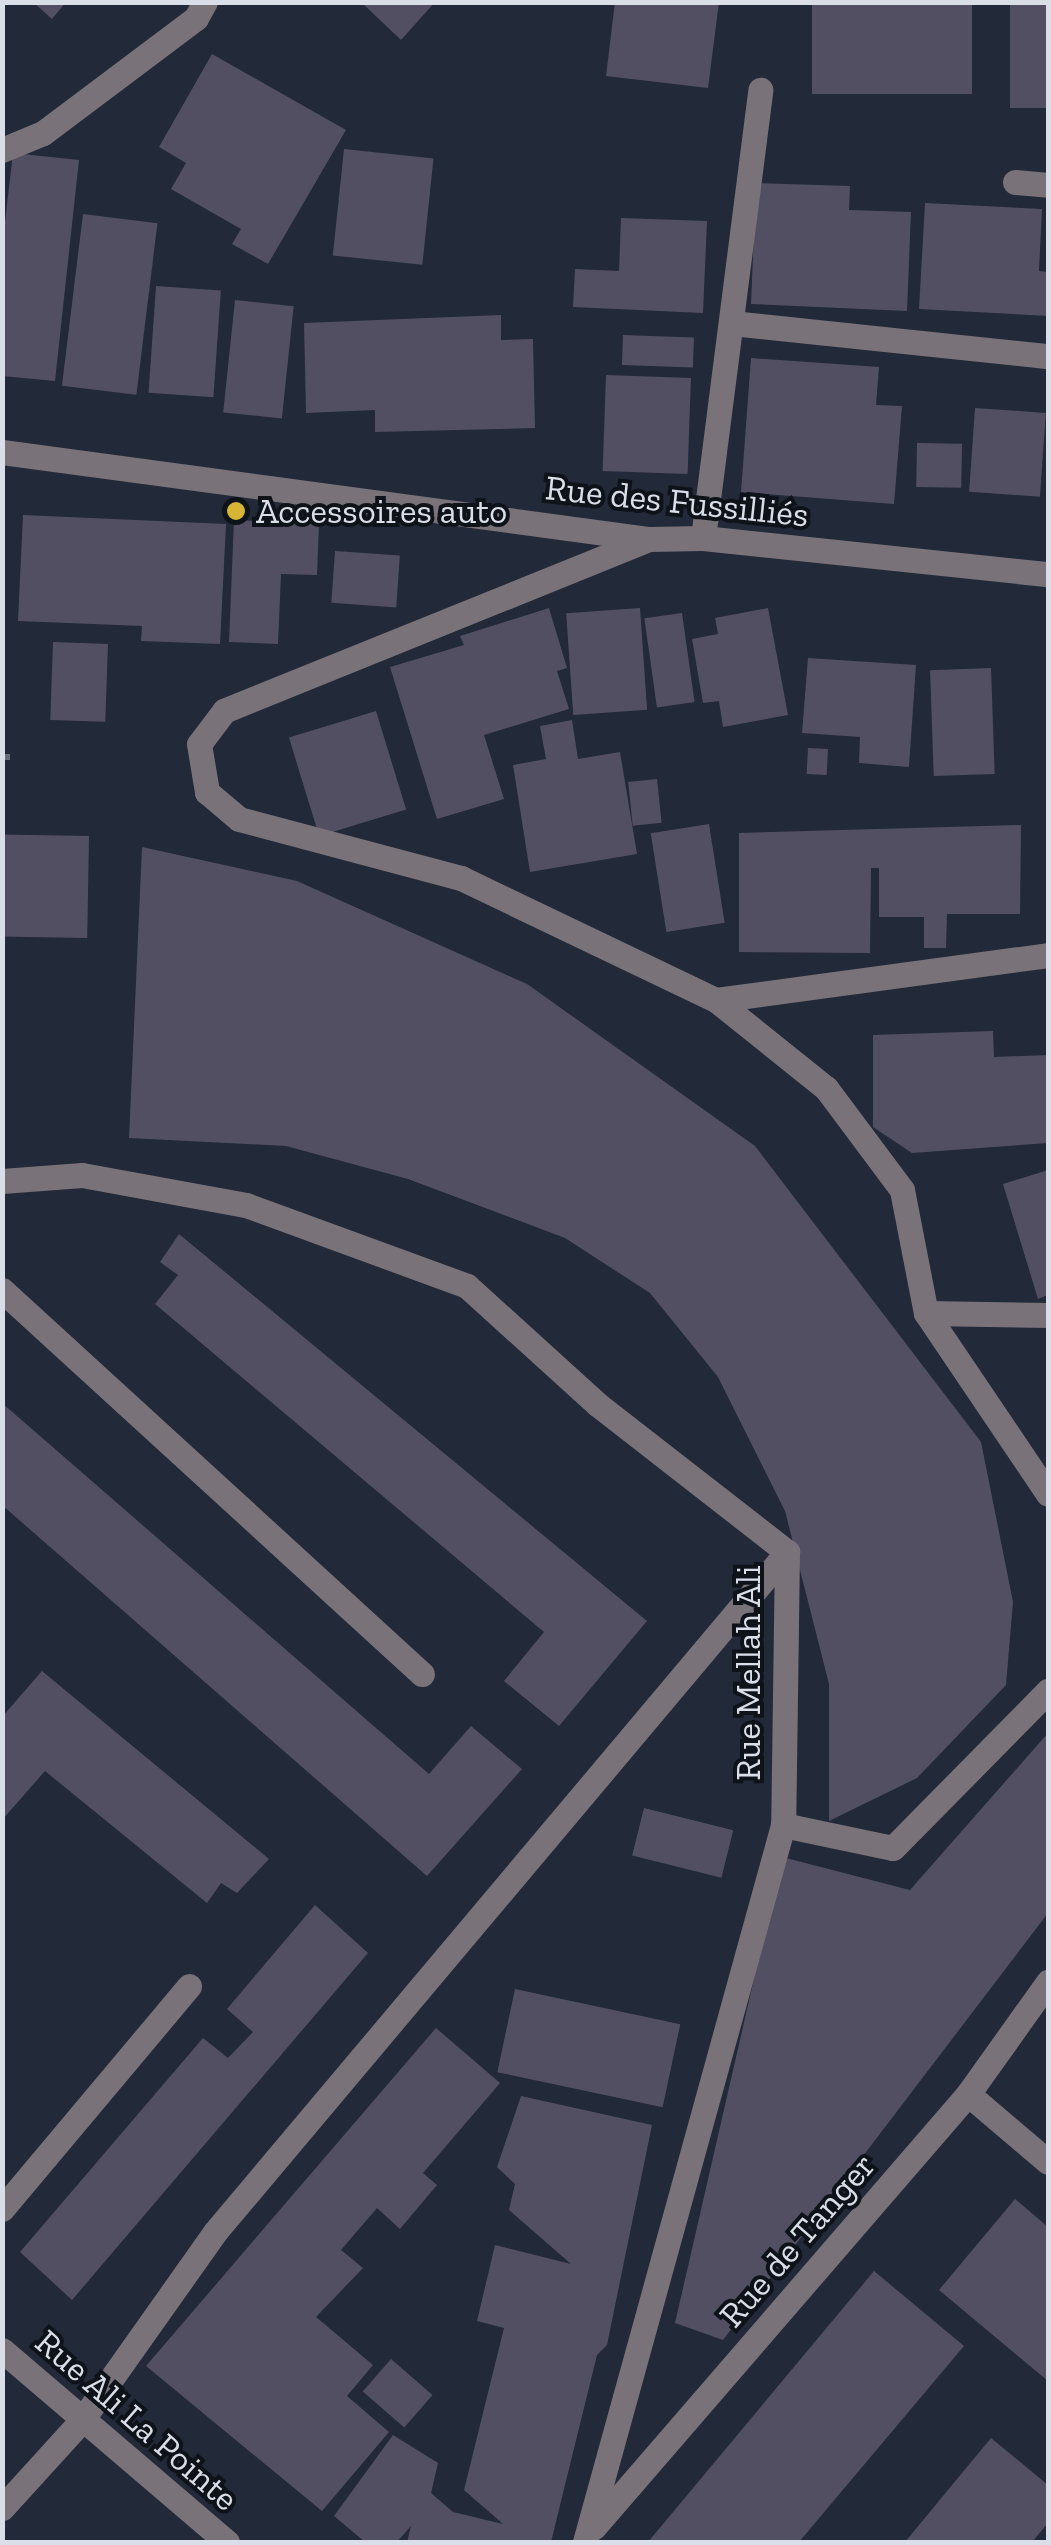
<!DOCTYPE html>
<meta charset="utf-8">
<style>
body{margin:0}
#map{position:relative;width:1051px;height:2545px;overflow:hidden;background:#222939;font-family:"Zilla Slab",serif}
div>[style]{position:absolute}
.building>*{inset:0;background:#534f63;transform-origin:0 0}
.path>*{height:6px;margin-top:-3px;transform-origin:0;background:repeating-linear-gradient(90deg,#656c7a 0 8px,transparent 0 16px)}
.minor>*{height:25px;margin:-12.5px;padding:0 12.5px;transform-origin:12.5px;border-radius:12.5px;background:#7a7279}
.dots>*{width:28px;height:28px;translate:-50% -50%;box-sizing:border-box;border:5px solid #0e1219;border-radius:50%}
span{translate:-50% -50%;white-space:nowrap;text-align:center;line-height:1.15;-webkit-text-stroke:8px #0e1219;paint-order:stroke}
.street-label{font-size:35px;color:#d9dee9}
.poi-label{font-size:35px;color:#d9dee9}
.left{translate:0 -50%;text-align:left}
.frame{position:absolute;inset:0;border:5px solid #d9dee9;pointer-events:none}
</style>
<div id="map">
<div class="building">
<div style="clip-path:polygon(33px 2px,66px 2px,52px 19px)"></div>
<div style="clip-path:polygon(361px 2px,435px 2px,401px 40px)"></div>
<div style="clip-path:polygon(615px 2px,719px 2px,708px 88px,606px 76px)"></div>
<div style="left:812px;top:2px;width:160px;height:92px"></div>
<div style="left:1010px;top:2px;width:38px;height:106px"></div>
<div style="clip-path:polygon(212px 54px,346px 130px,268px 264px,232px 244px,241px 229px,171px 189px,186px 163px,159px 147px)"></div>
<div style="left:344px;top:149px;width:90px;height:107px;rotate:6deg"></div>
<div style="clip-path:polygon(13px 153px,79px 160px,55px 381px,2px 376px,2px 247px)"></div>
<div style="clip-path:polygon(756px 183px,850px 186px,849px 210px,911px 212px,907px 311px,751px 304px)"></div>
<div style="clip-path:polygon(925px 203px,1042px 209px,1039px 271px,1048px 272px,1048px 316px,919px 309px)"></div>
<div style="left:83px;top:214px;width:75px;height:173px;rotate:7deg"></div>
<div style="clip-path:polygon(621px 218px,707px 221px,703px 313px,573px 307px,575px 269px,619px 271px)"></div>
<div style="left:156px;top:286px;width:65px;height:107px;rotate:4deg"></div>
<div style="left:235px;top:300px;width:59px;height:113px;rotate:6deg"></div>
<div style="clip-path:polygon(501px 315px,501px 340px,533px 339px,535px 428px,375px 432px,375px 410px,306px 413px,304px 323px)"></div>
<div style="left:623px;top:335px;width:71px;height:30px;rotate:2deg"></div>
<div style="clip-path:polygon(751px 358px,879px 367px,876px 405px,902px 406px,894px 504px,741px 492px)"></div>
<div style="left:606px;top:375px;width:85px;height:96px;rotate:2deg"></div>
<div style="left:975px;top:408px;width:71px;height:84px;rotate:4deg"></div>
<div style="left:917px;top:443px;width:45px;height:44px;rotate:1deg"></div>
<div style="clip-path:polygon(23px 515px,226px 524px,220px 644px,141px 641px,142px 626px,18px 621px)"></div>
<div style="clip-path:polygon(234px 520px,319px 524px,317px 575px,281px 574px,278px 644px,229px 642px)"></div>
<div style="left:335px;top:551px;width:65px;height:52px;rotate:4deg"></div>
<div style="clip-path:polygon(549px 608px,567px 668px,557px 671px,569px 709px,484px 735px,504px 799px,437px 819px,390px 667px,464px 645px,460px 636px)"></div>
<div style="left:640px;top:608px;width:102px;height:74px;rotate:86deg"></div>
<div style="clip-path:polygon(768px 608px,788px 715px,723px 727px,719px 701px,703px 703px,692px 639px,718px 634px,715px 618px)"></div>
<div style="left:682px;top:613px;width:90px;height:38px;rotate:82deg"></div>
<div style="left:53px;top:642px;width:55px;height:78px;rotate:2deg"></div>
<div style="clip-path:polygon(808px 658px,916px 665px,909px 767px,859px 763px,860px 737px,802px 733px)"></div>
<div style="left:991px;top:668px;width:106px;height:61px;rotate:88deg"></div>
<div style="left:376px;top:711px;width:103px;height:91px;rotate:73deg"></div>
<div style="clip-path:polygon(572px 720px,578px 759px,620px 752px,637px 854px,530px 872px,513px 765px,546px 759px,540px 726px)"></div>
<div style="left:808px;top:748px;width:20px;height:26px;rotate:3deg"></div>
<div style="left:657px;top:779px;width:44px;height:29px;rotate:84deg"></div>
<div style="left:709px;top:824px;width:100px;height:59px;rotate:81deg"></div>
<div style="clip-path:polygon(1021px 825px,1020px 914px,947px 914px,946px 948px,924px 948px,924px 917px,879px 917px,879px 868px,871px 868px,870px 953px,739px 952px,739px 833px)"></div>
<div style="left:89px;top:836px;width:102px;height:87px;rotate:91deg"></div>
<div style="clip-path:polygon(142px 847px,297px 881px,527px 984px,755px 1146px,981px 1442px,1013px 1602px,1006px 1685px,917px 1778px,829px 1821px,829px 1684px,785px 1511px,718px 1377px,650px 1293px,565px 1238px,408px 1179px,286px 1146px,129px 1138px)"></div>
<div style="clip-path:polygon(993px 1031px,994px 1057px,1048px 1055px,1048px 1143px,912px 1153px,873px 1127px,873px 1035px)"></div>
<div style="clip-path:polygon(1048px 1170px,1048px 1295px,1038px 1299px,1003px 1184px)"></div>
<div style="clip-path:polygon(179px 1234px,647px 1621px,559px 1726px,504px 1681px,544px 1632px,155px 1304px,178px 1275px,160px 1262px)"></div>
<div style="clip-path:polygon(2px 1403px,429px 1774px,471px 1726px,522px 1769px,427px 1876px,2px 1505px)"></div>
<div style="clip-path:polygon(42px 1671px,269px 1859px,237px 1893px,221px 1883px,207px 1903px,45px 1771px,2px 1820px,2px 1717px)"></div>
<div style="clip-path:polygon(1048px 1733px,1048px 1913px,723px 2340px,675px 2323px,782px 1857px,910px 1890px)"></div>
<div style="left:644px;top:1808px;width:92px;height:49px;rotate:14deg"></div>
<div style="clip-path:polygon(315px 1905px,368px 1953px,72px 2300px,20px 2252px,203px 2038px,228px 2058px,253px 2032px,227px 2009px)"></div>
<div style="left:515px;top:1989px;width:169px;height:85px;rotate:12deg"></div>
<div style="clip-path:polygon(436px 2028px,500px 2083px,423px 2173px,437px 2185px,400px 2229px,377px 2208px,341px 2250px,363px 2268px,316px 2317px,373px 2365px,347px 2396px,389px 2432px,322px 2511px,146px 2366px)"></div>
<div style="clip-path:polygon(521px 2096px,652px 2125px,607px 2345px,597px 2355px,551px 2542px,407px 2542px,411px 2526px,397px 2542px,365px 2542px,334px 2516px,393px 2435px,438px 2463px,431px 2493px,453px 2512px,503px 2524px,464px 2490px,504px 2328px,477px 2321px,495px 2245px,571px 2264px,509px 2210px,515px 2184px,497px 2167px)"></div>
<div style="clip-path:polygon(1015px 2199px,1048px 2227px,1048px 2381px,939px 2290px)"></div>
<div style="clip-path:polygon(874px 2271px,964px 2346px,799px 2542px,648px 2542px)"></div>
<div style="left:391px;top:2359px;width:55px;height:43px;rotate:41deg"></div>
<div style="clip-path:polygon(991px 2438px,1048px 2485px,1048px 2523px,1032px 2542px,905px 2542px)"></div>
</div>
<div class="path">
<div style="left:2px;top:757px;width:8px"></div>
</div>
<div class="minor">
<div style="left:2px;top:150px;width:44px;rotate:-22.5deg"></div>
<div style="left:43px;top:133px;width:191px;rotate:-36.9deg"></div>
<div style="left:196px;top:18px;width:18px;rotate:-61deg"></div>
<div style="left:1015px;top:182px;width:33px;rotate:5deg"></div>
<div style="left:732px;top:323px;width:318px;rotate:6deg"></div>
<div style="left:2px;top:452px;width:653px;rotate:7.66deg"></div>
<div style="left:649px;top:539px;width:54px;rotate:-1.1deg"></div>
<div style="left:703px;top:538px;width:347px;rotate:6deg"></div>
<div style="left:703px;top:538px;width:452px;rotate:-82.7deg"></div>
<div style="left:649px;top:539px;width:458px;rotate:158deg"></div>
<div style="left:224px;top:711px;width:41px;rotate:127.1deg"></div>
<div style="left:199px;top:744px;width:49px;rotate:80.5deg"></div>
<div style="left:207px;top:792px;width:42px;rotate:40.2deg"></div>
<div style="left:239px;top:819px;width:230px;rotate:14.9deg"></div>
<div style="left:461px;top:878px;width:283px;rotate:25.6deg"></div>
<div style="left:716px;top:1000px;width:141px;rotate:38.7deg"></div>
<div style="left:826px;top:1088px;width:127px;rotate:53.3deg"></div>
<div style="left:902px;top:1190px;width:125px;rotate:79deg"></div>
<div style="left:926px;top:1313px;width:218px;rotate:56deg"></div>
<div style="left:716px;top:1000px;width:335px;rotate:-7.7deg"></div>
<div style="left:2px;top:1181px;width:80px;rotate:-4.3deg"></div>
<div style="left:82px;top:1175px;width:167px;rotate:10.4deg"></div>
<div style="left:246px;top:1205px;width:235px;rotate:20.1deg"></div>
<div style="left:467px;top:1286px;width:176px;rotate:42.2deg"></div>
<div style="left:597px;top:1404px;width:241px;rotate:37.9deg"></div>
<div style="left:787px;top:1552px;width:273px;rotate:90.8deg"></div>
<div style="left:783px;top:1825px;width:744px;rotate:105.44deg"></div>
<div style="left:2px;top:1290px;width:569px;rotate:42.44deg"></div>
<div style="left:926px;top:1313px;width:122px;rotate:0.9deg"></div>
<div style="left:783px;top:1825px;width:112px;rotate:11.8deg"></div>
<div style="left:893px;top:1848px;width:221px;rotate:-45.4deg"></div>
<div style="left:968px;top:2094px;width:105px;rotate:40.4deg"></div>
<div style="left:2px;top:2209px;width:291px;rotate:-50deg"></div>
<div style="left:2px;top:2350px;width:296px;rotate:40.5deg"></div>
<div style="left:2px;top:2508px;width:119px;rotate:-47.7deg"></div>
<div style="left:82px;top:2420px;width:230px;rotate:-54.7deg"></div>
<div style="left:215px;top:2232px;width:889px;rotate:-49.93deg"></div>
<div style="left:594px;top:2527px;width:572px;rotate:-49.18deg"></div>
<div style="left:968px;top:2094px;width:138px;rotate:-54.5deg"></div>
</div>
<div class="dots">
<div style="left:236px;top:511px;background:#d6b534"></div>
</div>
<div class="street-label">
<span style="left:677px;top:501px;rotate:6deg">Rue des Fussilliés</span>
<span style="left:748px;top:1673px;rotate:-90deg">Rue Mellah Ali</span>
<span style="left:797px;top:2240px;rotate:-49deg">Rue de Tanger</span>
<span style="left:137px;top:2420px;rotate:41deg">Rue Ali La Pointe</span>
</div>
<div class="poi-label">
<span class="left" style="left:256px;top:511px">Accessoires auto</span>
</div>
<div class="frame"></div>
</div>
